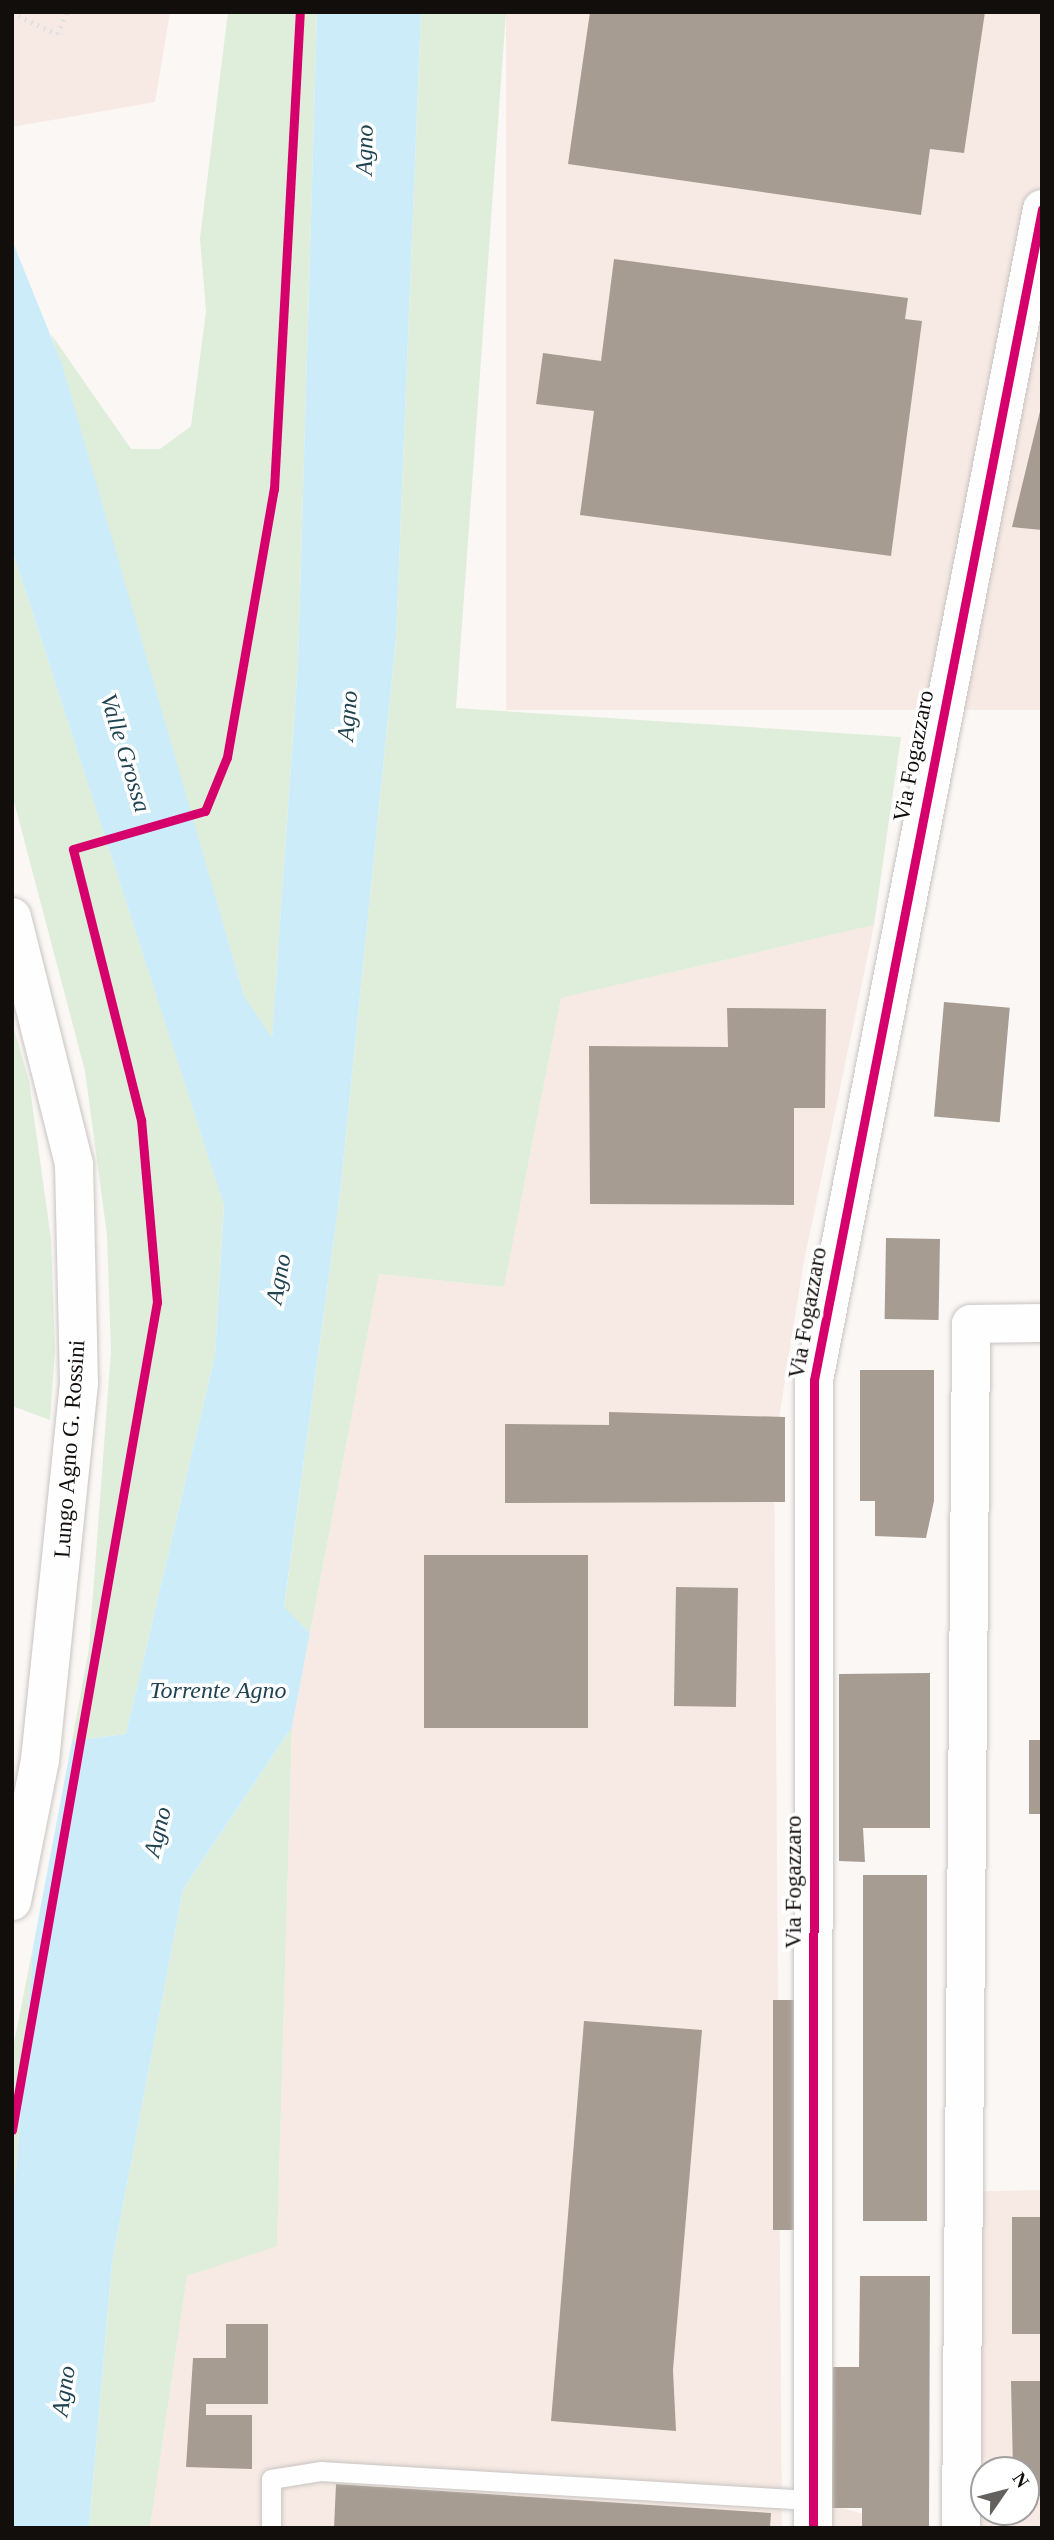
<!DOCTYPE html>
<style>
body{margin:0}
#map{position:relative;width:1054px;height:2540px;overflow:hidden;background:#fbf7f5;font-family:"Times New Roman",serif}
div>[style]{position:absolute}
.built>*{inset:0;background:#f7eae4;transform-origin:0 0}
.green>*{inset:0;background:#deeeda}
.water>*{inset:0;background:#cdecf9}
.building>*{inset:0;background:#a79c92;transform-origin:0 0}
.path>*{height:4.5px;margin-top:-2.25px;transform-origin:0;background:repeating-linear-gradient(90deg,#e2e0df 0 2px,transparent 0 7px)}
.roads{filter:drop-shadow(0 0 2px #c8c4c2) drop-shadow(0 0 2px #c8c4c2)}
.service>*{height:19px;margin:-9.5px;padding:0 9.5px;transform-origin:9.5px;border-radius:9.5px;background:#fefefe}
.minor>*{height:38px;margin:-19px;padding:0 19px;transform-origin:19px;border-radius:19px;background:#fefefe}
.secondary>*{height:38px;margin:-19px;padding:0 19px;transform-origin:19px;border-radius:19px;background:#fefefe}
.cycleway>*{height:9px;margin:-4.5px;padding:0 4.5px;transform-origin:4.5px;border-radius:4.5px;background:#d6006c}
span{translate:-50% -50%;white-space:nowrap;text-align:center;line-height:1.15;-webkit-text-stroke:7px #fff;paint-order:stroke}
.street-label{font-size:23px;color:#120e0c}
.water-label{font-size:24px;color:#1f4351;font-style:italic}
.frame{position:absolute;inset:0;border:14px solid #120e0c;pointer-events:none}
.north{position:absolute;left:970px;top:2456px;width:70px;height:70px;box-sizing:border-box;background:#fff;border:2px solid #a09f9e;border-radius:50%;rotate:55deg;font-size:19px;font-weight:700;line-height:28px;text-align:center;color:#120e0c}
.north::after{content:'';display:block;margin:auto;width:24px;height:32px;background:#64605e;clip-path:polygon(50% 0,100% 100%,50% 72%,0 100%)}
</style>
<div id="map">
<div class="built">
<div style="clip-path:polygon(12px 12px,170px 12px,155px 102px,12px 127px)"></div>
<div style="left:506px;top:12px;width:536px;height:698px"></div>
<div style="clip-path:polygon(874px 925px,803px 1266px,774px 1450px,782px 2528px,150px 2528px,187px 2276px,277px 2245px,292px 1727px,379px 1274px,504px 1287px,561px 998px)"></div>
<div style="clip-path:polygon(evenodd,1042px 2190px,1042px 2528px,948px 2528px,949px 2192px,1042px 2190px,984px 2470px,1026px 2470px,1026px 2512px,984px 2512px,984px 2470px)"></div>
<div style="clip-path:polygon(826px 2503px,911px 2528px,826px 2528px)"></div>
</div>
<div class="green">
<div style="clip-path:polygon(228px 12px,317px 12px,298px 664px,272px 1039px,244px 996px,51px 334px,131px 449px,160px 449px,191px 426px,206px 311px,200px 238px)"></div>
<div style="clip-path:polygon(421px 12px,506px 12px,456px 708px,901px 737px,874px 925px,561px 998px,504px 1287px,379px 1274px,310px 1633px,284px 1608px,340px 1194px,396px 639px)"></div>
<div style="clip-path:polygon(12px 549px,224px 1204px,215px 1355px,126px 1734px,72px 1741px,89px 1648px,111px 1351px,107px 1235px,85px 1071px,12px 794px)"></div>
<div style="clip-path:polygon(12px 1022px,29px 1081px,51px 1239px,55px 1350px,50px 1420px,12px 1406px)"></div>
<div style="clip-path:polygon(292px 1727px,277px 2246px,187px 2276px,150px 2528px,89px 2528px,112px 2263px,183px 1890px)"></div>
<div style="clip-path:polygon(33px 1947px,12px 2226px,12px 2053px)"></div>
</div>
<div class="water">
<div style="clip-path:polygon(317px 12px,421px 12px,396px 639px,340px 1194px,284px 1607px,310px 1633px,292px 1727px,183px 1890px,112px 2263px,89px 2528px,12px 2528px,12px 2226px,33px 1947px,72px 1741px,126px 1734px,215px 1355px,224px 1205px,12px 549px,12px 240px,62px 364px,244px 996px,272px 1038px,298px 664px)"></div>
</div>
<div class="building">
<div style="clip-path:polygon(590px 12px,985px 12px,964px 153px,930px 149px,921px 215px,568px 164px)"></div>
<div style="clip-path:polygon(614px 259px,908px 298px,905px 319px,922px 321px,891px 556px,580px 515px,594px 411px,536px 404px,543px 353px,601px 361px)"></div>
<div style="clip-path:polygon(1041px 407px,1042px 407px,1042px 530px,1012px 527px)"></div>
<div style="left:944px;top:1002px;width:66px;height:115px;rotate:5deg"></div>
<div style="clip-path:polygon(727px 1008px,826px 1009px,825px 1108px,794px 1108px,794px 1205px,590px 1204px,589px 1046px,728px 1047px)"></div>
<div style="left:886px;top:1238px;width:54px;height:81px;rotate:1deg"></div>
<div style="clip-path:polygon(860px 1370px,934px 1370px,934px 1501px,926px 1538px,875px 1536px,875px 1501px,860px 1501px)"></div>
<div style="clip-path:polygon(609px 1412px,785px 1417px,785px 1502px,505px 1503px,505px 1424px,609px 1425px)"></div>
<div style="left:424px;top:1555px;width:164px;height:173px"></div>
<div style="left:676px;top:1587px;width:62px;height:119px;rotate:1deg"></div>
<div style="clip-path:polygon(930px 1673px,930px 1828px,863px 1828px,865px 1862px,839px 1861px,839px 1674px)"></div>
<div style="left:1029px;top:1740px;width:13px;height:74px"></div>
<div style="left:863px;top:1875px;width:64px;height:346px"></div>
<div style="left:773px;top:2000px;width:25px;height:230px"></div>
<div style="clip-path:polygon(584px 2021px,702px 2030px,673px 2370px,676px 2431px,551px 2421px)"></div>
<div style="left:1042px;top:2217px;width:117px;height:30px;rotate:90deg"></div>
<div style="clip-path:polygon(860px 2276px,930px 2276px,929px 2528px,862px 2528px,862px 2508px,832px 2508px,833px 2367px,859px 2367px)"></div>
<div style="clip-path:polygon(226px 2324px,268px 2324px,268px 2404px,206px 2404px,206px 2415px,252px 2415px,252px 2469px,186px 2467px,193px 2358px,226px 2358px)"></div>
<div style="clip-path:polygon(1011px 2381px,1042px 2381px,1042px 2496px,1026px 2496px,1026px 2470px,1013px 2470px)"></div>
<div style="clip-path:polygon(336px 2484px,771px 2513px,770px 2528px,334px 2528px)"></div>
</div>
<div class="path">
<div style="left:12px;top:13px;width:50px;rotate:25deg"></div>
<div style="left:57px;top:34px;width:24px;rotate:-66deg"></div>
</div>
<div class="roads">
<div class="service">
<div style="left:271px;top:2528px;width:49px;rotate:-90deg"></div>
<div style="left:271px;top:2479px;width:51px;rotate:-9.1deg"></div>
<div style="left:321px;top:2471px;width:493px;rotate:3.4deg"></div>
</div>
<div class="minor">
<div style="left:813px;top:2528px;width:1148px;rotate:-89.95deg"></div>
<div style="left:814px;top:1380px;width:1193px;rotate:-78.98deg"></div>
<div style="left:961px;top:2528px;width:1204px;rotate:-89.52deg"></div>
<div style="left:971px;top:1324px;width:71px;rotate:-0.8deg"></div>
</div>
<div class="secondary">
<div style="left:12px;top:917px;width:255px;rotate:75.9deg"></div>
<div style="left:74px;top:1164px;width:219px;rotate:88.7deg"></div>
<div style="left:79px;top:1383px;width:379px;rotate:95.9deg"></div>
<div style="left:40px;top:1760px;width:144px;rotate:101.2deg"></div>
</div>
</div>
<div class="cycleway">
<div style="left:12px;top:2130px;width:841px;rotate:-80.07deg"></div>
<div style="left:157px;top:1302px;width:183px;rotate:-95deg"></div>
<div style="left:141px;top:1120px;width:279px;rotate:-104.1deg"></div>
<div style="left:73px;top:849px;width:137px;rotate:-16.1deg"></div>
<div style="left:205px;top:811px;width:58px;rotate:-67.8deg"></div>
<div style="left:227px;top:757px;width:272px;rotate:-80.1deg"></div>
<div style="left:274px;top:489px;width:478px;rotate:-86.9deg"></div>
<div style="left:813px;top:2528px;width:1148px;rotate:-89.95deg"></div>
<div style="left:814px;top:1380px;width:1193px;rotate:-78.98deg"></div>
</div>
<div class="street-label">
<span style="left:914px;top:756px;rotate:-79deg">Via Fogazzaro</span>
<span style="left:808px;top:1313px;rotate:-80deg">Via Fogazzaro</span>
<span style="left:70px;top:1449px;rotate:-86deg">Lungo Agno G. Rossini</span>
<span style="left:794px;top:1882px;rotate:-90deg">Via Fogazzaro</span>
</div>
<div class="water-label">
<span style="left:365px;top:150px;rotate:-89deg">Agno</span>
<span style="left:348px;top:716px;rotate:-85deg">Agno</span>
<span style="left:125px;top:753px;rotate:73deg">Valle Grossa</span>
<span style="left:279px;top:1279px;rotate:-79deg">Agno</span>
<span style="left:218px;top:1691px">Torrente Agno</span>
<span style="left:158px;top:1832px;rotate:-76deg">Agno</span>
<span style="left:64px;top:2391px;rotate:-81deg">Agno</span>
</div>
<div class="frame"></div>
<div class="north">N</div>
</div>
